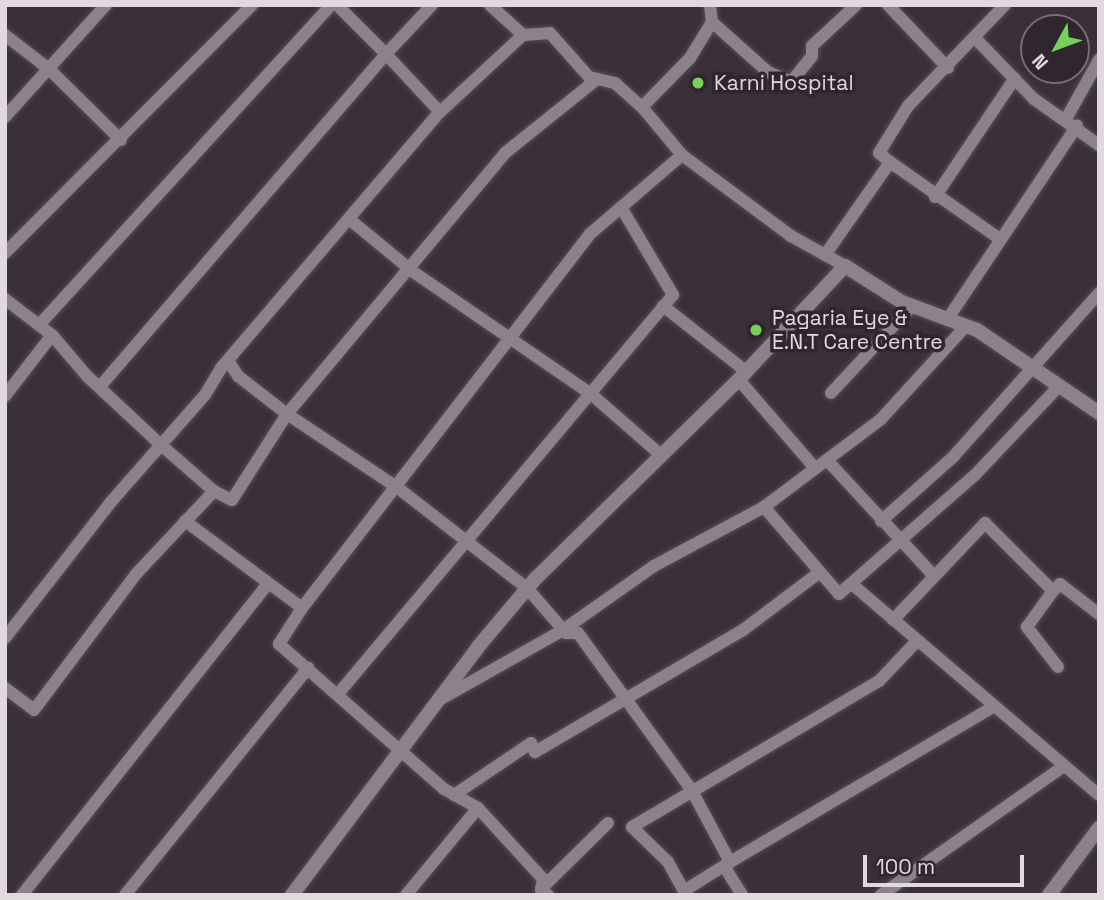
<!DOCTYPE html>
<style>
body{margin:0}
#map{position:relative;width:1104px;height:900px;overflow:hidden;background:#3a3038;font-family:"Space Grotesk",sans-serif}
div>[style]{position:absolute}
.roads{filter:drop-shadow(0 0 2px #564e55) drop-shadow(0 0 2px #564e55)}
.minor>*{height:12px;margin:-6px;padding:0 6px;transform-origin:6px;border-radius:6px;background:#8d818a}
.tertiary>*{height:14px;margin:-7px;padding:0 7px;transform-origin:7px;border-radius:7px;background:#8d818a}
.dots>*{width:19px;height:19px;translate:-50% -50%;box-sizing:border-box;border:4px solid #30262e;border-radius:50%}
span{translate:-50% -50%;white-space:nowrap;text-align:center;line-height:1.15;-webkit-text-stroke:7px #30262e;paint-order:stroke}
.poi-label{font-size:21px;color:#e0dadf}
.left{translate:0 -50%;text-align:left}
.frame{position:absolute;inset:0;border:7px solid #e0dadf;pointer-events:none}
.north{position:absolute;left:1020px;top:14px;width:70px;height:70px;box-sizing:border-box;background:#30262e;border:2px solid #766e75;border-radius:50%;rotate:229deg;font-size:19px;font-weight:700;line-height:28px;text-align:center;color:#e0dadf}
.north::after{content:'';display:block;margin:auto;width:24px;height:32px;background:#75d25b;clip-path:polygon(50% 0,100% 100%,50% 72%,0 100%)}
.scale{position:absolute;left:863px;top:855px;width:161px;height:32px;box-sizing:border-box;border:4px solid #e0dadf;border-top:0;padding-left:9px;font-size:21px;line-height:24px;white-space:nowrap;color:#e0dadf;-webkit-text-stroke:5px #30262e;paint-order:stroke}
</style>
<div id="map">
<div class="roads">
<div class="minor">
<div style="left:337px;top:5px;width:69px;rotate:45deg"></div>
<div style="left:386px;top:54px;width:67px;rotate:-46.8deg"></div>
<div style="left:490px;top:5px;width:45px;rotate:42.3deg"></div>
<div style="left:523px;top:35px;width:27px;rotate:-4deg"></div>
<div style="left:550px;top:33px;width:59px;rotate:48.4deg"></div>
<div style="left:589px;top:77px;width:27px;rotate:13deg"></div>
<div style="left:615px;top:83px;width:36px;rotate:42deg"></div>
<div style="left:642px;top:107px;width:62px;rotate:50.2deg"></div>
<div style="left:682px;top:155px;width:136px;rotate:36.6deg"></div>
<div style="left:791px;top:236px;width:62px;rotate:29.1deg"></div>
<div style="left:888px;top:5px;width:87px;rotate:46.4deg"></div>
<div style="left:712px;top:22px;width:75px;rotate:41.8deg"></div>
<div style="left:768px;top:72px;width:25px;rotate:23deg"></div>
<div style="left:791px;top:82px;width:33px;rotate:-51deg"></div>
<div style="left:812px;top:56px;width:10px;rotate:-90deg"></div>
<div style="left:812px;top:46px;width:60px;rotate:-43deg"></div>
<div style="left:5px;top:35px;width:56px;rotate:37.7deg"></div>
<div style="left:49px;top:69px;width:101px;rotate:44.6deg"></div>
<div style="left:975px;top:38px;width:85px;rotate:46deg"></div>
<div style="left:1034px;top:99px;width:80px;rotate:35.3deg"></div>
<div style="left:642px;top:107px;width:69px;rotate:-45.6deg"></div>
<div style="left:690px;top:58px;width:42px;rotate:-58.6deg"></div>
<div style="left:712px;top:22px;width:17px;rotate:-97deg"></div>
<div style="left:440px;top:112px;width:113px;rotate:-42.9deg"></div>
<div style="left:5px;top:117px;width:151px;rotate:-48deg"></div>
<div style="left:1066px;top:119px;width:68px;rotate:-60.8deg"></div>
<div style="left:890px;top:162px;width:134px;rotate:35deg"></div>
<div style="left:935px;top:197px;width:143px;rotate:-56.1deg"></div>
<div style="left:349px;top:219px;width:82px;rotate:39.5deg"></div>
<div style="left:412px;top:271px;width:217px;rotate:34.5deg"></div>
<div style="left:591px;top:394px;width:94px;rotate:41.1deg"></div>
<div style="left:5px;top:253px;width:350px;rotate:-45.1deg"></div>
<div style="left:825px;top:255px;width:113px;rotate:-55deg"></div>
<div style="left:890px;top:162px;width:14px;rotate:-141deg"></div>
<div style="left:879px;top:153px;width:55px;rotate:-58.3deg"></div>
<div style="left:908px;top:106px;width:140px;rotate:-46.2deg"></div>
<div style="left:5px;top:299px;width:59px;rotate:37.5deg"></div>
<div style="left:52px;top:335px;width:54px;rotate:49.5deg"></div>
<div style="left:87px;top:376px;width:101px;rotate:43deg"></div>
<div style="left:161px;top:445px;width:70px;rotate:41deg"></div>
<div style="left:214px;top:491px;width:20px;rotate:27deg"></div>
<div style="left:232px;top:500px;width:102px;rotate:-57.4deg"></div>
<div style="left:287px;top:414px;width:340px;rotate:-50.1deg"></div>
<div style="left:505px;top:153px;width:118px;rotate:-38.8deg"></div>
<div style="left:663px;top:306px;width:107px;rotate:38.2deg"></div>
<div style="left:947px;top:320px;width:234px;rotate:-56.2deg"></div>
<div style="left:39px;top:325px;width:433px;rotate:-47.6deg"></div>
<div style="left:229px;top:362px;width:17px;rotate:57deg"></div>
<div style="left:238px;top:376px;width:62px;rotate:37.8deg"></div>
<div style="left:287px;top:414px;width:133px;rotate:33.7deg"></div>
<div style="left:398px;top:488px;width:163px;rotate:37.8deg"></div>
<div style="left:527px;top:588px;width:60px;rotate:49.1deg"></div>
<div style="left:566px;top:633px;width:12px"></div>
<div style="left:578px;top:633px;width:193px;rotate:54.1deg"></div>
<div style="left:691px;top:789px;width:83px;rotate:61.9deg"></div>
<div style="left:730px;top:862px;width:54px;rotate:147.8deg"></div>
<div style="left:684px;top:891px;width:4px;rotate:63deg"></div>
<div style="left:739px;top:380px;width:116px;rotate:49.2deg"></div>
<div style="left:831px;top:393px;width:119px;rotate:-47deg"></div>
<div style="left:5px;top:396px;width:77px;rotate:-52.4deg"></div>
<div style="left:827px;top:460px;width:156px;rotate:47.3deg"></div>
<div style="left:764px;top:507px;width:115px;rotate:49.2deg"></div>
<div style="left:839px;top:594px;width:179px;rotate:-41.2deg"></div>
<div style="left:974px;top:476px;width:124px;rotate:-46.6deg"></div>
<div style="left:185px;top:521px;width:146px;rotate:36.6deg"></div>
<div style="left:302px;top:608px;width:43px;rotate:122.6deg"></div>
<div style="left:279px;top:644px;width:220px;rotate:41.3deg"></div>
<div style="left:444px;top:789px;width:39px;rotate:29deg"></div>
<div style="left:478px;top:808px;width:96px;rotate:47.5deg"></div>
<div style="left:543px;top:879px;width:11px;rotate:100deg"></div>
<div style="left:541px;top:890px;width:9px;rotate:36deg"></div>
<div style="left:881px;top:521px;width:96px;rotate:-41.6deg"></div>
<div style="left:953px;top:457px;width:220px;rotate:-48.3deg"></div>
<div style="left:853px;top:585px;width:323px;rotate:40.5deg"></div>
<div style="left:302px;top:608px;width:472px;rotate:-52.4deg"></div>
<div style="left:590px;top:234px;width:121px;rotate:-40.7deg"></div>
<div style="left:893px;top:620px;width:134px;rotate:-46.5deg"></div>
<div style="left:985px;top:523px;width:96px;rotate:45deg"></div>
<div style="left:5px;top:638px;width:171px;rotate:-52.1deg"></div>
<div style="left:110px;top:503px;width:144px;rotate:-48.7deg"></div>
<div style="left:205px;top:395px;width:31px;rotate:-59deg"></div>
<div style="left:221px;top:368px;width:337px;rotate:-49.5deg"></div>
<div style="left:440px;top:112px;width:79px;rotate:-133deg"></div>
<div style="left:386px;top:54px;width:438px;rotate:130.7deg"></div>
<div style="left:1058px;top:667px;width:51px;rotate:-127.8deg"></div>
<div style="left:1027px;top:627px;width:44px;rotate:-54.2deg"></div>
<div style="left:1053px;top:591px;width:10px;rotate:-45deg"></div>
<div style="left:1060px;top:584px;width:49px;rotate:37.6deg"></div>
<div style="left:5px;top:688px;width:36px;rotate:37deg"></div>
<div style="left:34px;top:710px;width:171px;rotate:-53.1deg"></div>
<div style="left:137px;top:573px;width:112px;rotate:-46.8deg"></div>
<div style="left:338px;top:694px;width:521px;rotate:-49.98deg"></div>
<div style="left:673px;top:295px;width:102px;rotate:-120.6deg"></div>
<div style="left:439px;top:700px;width:142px;rotate:-29.4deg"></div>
<div style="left:563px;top:630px;width:111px;rotate:-35.1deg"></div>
<div style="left:654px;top:566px;width:125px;rotate:-28.2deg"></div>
<div style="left:764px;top:507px;width:146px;rotate:-36.9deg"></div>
<div style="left:881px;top:419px;width:126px;rotate:-47.6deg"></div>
<div style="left:454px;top:795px;width:93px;rotate:-34deg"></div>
<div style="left:531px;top:743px;width:10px;rotate:66deg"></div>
<div style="left:535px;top:752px;width:241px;rotate:-30.4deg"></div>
<div style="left:743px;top:630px;width:96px;rotate:-37deg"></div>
<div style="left:730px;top:862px;width:305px;rotate:-30.5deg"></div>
<div style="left:724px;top:866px;width:34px;rotate:58deg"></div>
<div style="left:541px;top:889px;width:94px;rotate:-44.6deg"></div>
<div style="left:684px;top:891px;width:33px;rotate:-119deg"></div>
<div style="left:668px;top:862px;width:50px;rotate:-135.8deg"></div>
<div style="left:632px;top:827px;width:287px;rotate:-30.6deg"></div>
<div style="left:879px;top:681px;width:55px;rotate:-46.5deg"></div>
<div style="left:22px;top:895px;width:397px;rotate:-51.7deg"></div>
<div style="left:125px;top:895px;width:292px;rotate:-51.1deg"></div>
<div style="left:406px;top:895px;width:113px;rotate:-50.4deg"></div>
<div style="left:881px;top:895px;width:224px;rotate:-35.2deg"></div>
</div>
<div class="tertiary">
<div style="left:292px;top:895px;width:310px;rotate:-53.1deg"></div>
<div style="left:478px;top:647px;width:89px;rotate:-50deg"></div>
<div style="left:535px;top:579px;width:290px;rotate:-44.4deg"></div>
<div style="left:742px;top:376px;width:151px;rotate:-46.9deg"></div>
<div style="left:845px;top:266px;width:67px;rotate:32.3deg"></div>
<div style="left:902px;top:302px;width:80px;rotate:20.5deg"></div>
<div style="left:977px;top:330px;width:148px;rotate:34.2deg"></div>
<div style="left:1049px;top:895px;width:84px;rotate:-53.3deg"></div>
</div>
</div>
<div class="dots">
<div style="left:698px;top:83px;background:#75d25b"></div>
<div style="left:756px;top:330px;background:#75d25b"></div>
</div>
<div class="poi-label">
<span class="left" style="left:714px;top:83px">Karni Hospital</span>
<span class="left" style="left:772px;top:330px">Pagaria Eye &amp;<br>E.N.T Care Centre</span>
</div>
<div class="frame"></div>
<div class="north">N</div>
<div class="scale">100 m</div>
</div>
